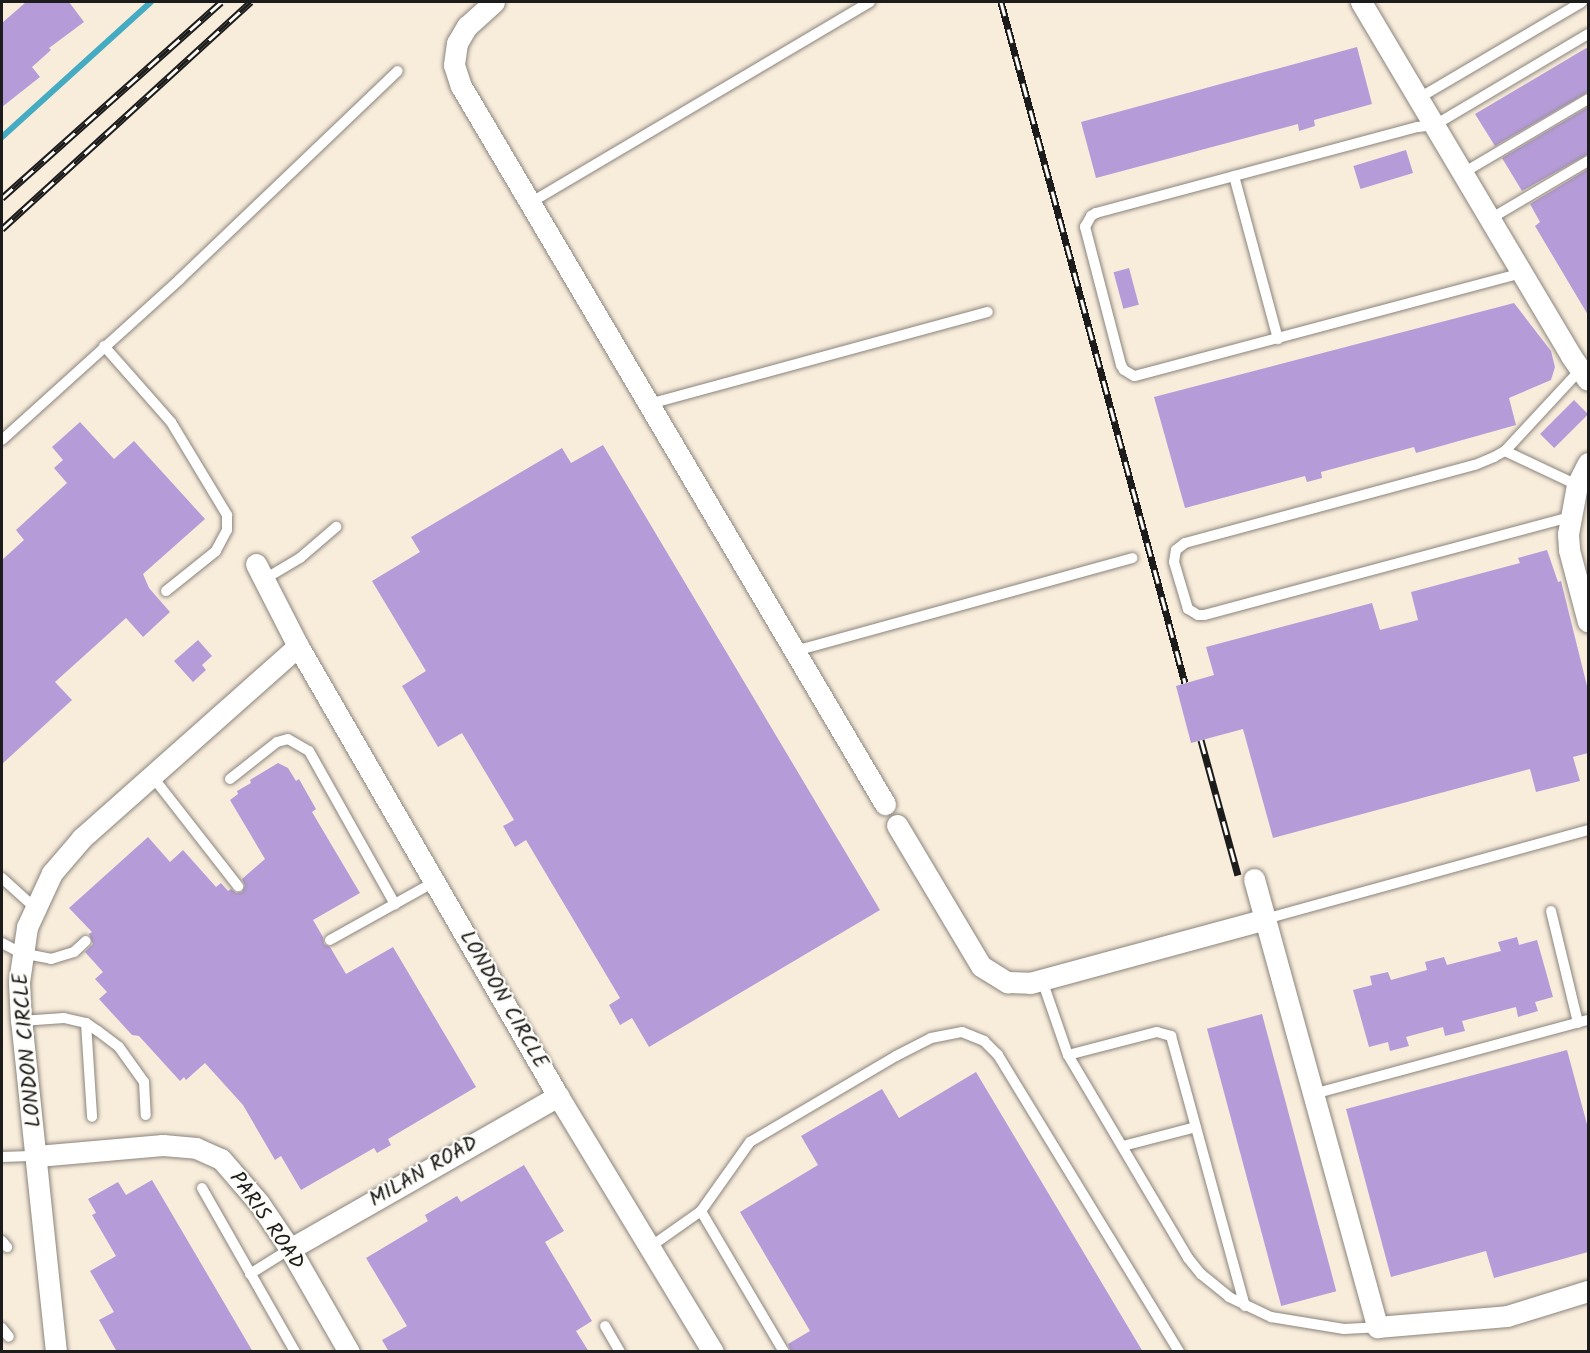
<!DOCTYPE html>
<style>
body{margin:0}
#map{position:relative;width:1590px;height:1353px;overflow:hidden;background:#f8ecdb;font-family:Kalam,sans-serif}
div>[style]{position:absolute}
.stream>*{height:6px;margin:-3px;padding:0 3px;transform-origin:3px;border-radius:3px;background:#44abc3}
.building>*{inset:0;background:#b59cd8;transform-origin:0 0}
.roads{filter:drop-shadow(0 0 2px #8a847c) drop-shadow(0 0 2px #8a847c)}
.lane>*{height:10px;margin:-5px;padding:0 5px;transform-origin:5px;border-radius:5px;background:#fff}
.street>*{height:21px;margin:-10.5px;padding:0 10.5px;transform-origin:10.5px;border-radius:10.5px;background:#fff}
.rail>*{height:7px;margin-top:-3.5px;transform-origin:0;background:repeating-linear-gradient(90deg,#fdfcf7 0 14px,#1c1c1c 0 28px);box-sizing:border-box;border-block:2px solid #1c1c1c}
span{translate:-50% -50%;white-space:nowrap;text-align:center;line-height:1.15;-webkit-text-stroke:4.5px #fdfcf7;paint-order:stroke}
.street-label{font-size:21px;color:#1c1c1c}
.frame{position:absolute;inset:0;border:3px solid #1c1c1c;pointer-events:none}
</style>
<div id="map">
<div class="stream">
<div style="left:2px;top:137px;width:201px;rotate:-42.2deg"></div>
</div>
<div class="building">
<div style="clip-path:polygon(26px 2px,69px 2px,84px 22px,49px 48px,51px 50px,32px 67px,40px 77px,2px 107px,2px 23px)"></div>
<div style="clip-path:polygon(1357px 47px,1372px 104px,1314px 120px,1315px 126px,1299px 131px,1298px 124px,1096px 178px,1081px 122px)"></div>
<div style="clip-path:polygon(1588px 47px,1588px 92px,1495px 146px,1475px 114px)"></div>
<div style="clip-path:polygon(1588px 107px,1588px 154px,1522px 191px,1502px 158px)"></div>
<div style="left:1406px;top:150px;width:24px;height:55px;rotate:73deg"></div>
<div style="clip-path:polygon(1588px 169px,1588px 315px,1535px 226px,1540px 222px,1530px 204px)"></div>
<div style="left:1129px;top:268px;width:38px;height:16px;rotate:75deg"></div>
<div style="clip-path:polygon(1514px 303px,1551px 351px,1555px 367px,1551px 380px,1509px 398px,1516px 425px,1416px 453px,1414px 447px,1321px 472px,1322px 478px,1307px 482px,1305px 476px,1185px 508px,1154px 397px)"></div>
<div style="left:1574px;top:400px;width:20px;height:48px;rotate:45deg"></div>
<div style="clip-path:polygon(80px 422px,114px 459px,134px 441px,205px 519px,143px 574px,149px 588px,170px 612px,143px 637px,126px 618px,55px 682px,72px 700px,2px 764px,2px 560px,24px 540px,16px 530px,67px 483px,54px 468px,63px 460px,52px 447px)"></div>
<div style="clip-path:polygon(603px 445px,880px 910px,649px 1047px,632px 1018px,620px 1025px,609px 1005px,620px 998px,526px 840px,515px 847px,503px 826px,514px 820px,462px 733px,438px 747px,402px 686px,426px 671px,372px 581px,420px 552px,411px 537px,562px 448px,571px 463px)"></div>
<div style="clip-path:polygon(1547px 550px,1558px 582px,1561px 581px,1588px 690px,1588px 753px,1573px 757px,1580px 781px,1536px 792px,1530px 769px,1273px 838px,1243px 729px,1191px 743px,1176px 686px,1214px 675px,1206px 647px,1372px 603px,1380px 630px,1418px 620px,1411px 592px,1520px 563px,1518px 558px)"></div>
<div style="clip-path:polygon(198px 640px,212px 656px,202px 665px,206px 670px,193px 682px,174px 661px)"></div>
<div style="clip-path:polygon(278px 763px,288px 768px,296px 781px,299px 779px,316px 809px,312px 812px,360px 893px,313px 920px,323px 937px,324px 944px,330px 947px,346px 974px,393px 947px,476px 1087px,388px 1139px,391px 1145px,377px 1153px,374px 1148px,301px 1190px,281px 1156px,275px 1160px,243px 1105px,205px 1063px,186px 1080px,184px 1077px,180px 1081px,139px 1036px,132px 1035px,99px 999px,107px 992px,95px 979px,103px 972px,85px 952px,93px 944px,89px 934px,92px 932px,69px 908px,148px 837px,170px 862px,183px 850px,216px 887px,221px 883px,228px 891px,231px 889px,236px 893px,242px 892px,245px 886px,242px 879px,265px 859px,230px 800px,238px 794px,237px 791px,251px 783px,250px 780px)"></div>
<div style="clip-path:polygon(1517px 937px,1519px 945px,1537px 940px,1553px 997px,1535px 1002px,1538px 1011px,1518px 1017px,1516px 1007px,1462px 1021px,1465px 1031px,1445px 1036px,1443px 1027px,1406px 1037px,1409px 1046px,1390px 1051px,1388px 1042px,1369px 1047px,1353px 990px,1372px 985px,1370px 976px,1388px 972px,1391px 980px,1427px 970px,1425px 962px,1444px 957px,1447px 965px,1501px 951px,1498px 942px)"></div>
<div style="left:1262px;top:1014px;width:287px;height:57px;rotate:75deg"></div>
<div style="clip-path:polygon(1567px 1050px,1588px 1128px,1588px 1252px,1494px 1278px,1486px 1251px,1391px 1277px,1346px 1109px)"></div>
<div style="clip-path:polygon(976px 1072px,1143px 1352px,791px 1352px,788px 1344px,810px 1331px,740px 1212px,818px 1165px,801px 1136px,882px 1089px,899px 1118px)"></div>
<div style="clip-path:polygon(524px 1165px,564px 1231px,545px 1242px,592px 1321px,576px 1331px,589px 1352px,389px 1352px,382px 1340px,407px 1326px,366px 1258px,428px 1221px,425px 1215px,457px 1196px,461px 1202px)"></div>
<div style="clip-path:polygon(152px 1180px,253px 1352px,117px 1352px,99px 1320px,114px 1312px,90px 1271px,116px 1256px,92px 1215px,96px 1213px,88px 1199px,118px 1182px,126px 1195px)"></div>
</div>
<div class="roads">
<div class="lane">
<div style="left:1419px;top:98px;width:189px;rotate:-30.5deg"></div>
<div style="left:1463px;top:173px;width:145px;rotate:-30.6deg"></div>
<div style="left:1234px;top:176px;width:169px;rotate:74.9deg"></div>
<div style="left:530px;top:203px;width:395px;rotate:-30.6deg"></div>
<div style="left:1490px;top:219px;width:114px;rotate:-30.6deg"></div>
<div style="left:1522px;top:273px;width:401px;rotate:165.1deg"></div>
<div style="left:1134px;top:376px;width:12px;rotate:-149deg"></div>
<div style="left:1124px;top:370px;width:6px;rotate:-121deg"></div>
<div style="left:1121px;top:365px;width:143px;rotate:-104.6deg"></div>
<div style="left:1085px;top:227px;width:13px;rotate:-61deg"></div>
<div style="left:1091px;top:216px;width:6px;rotate:-31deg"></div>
<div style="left:1096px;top:213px;width:333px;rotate:-15deg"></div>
<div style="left:1418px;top:127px;width:17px;rotate:-7deg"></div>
<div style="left:1435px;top:125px;width:178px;rotate:-30.7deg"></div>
<div style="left:104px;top:346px;width:101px;rotate:48.6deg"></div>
<div style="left:171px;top:422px;width:109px;rotate:58.9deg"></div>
<div style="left:227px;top:515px;width:15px;rotate:90deg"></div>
<div style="left:227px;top:530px;width:24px;rotate:118deg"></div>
<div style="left:216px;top:551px;width:64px;rotate:141.3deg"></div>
<div style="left:649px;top:404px;width:351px;rotate:-15.2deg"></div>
<div style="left:2px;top:440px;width:240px;rotate:-42.1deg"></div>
<div style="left:180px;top:279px;width:301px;rotate:-43.7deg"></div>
<div style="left:1505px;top:451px;width:80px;rotate:25.3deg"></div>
<div style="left:1570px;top:517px;width:379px;rotate:165deg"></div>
<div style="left:1204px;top:615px;width:6px;rotate:180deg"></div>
<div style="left:1198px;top:615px;width:12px;rotate:-149deg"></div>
<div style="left:1188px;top:609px;width:49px;rotate:-106.6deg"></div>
<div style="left:1174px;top:562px;width:12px;rotate:-81deg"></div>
<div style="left:1176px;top:550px;width:11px;rotate:-38deg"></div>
<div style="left:1185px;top:543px;width:300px;rotate:-15.1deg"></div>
<div style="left:1475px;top:465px;width:21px;rotate:-23deg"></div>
<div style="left:1494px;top:457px;width:13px;rotate:-29deg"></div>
<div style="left:1505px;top:451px;width:110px;rotate:-47.2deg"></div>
<div style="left:263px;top:580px;width:43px;rotate:-30.7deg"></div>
<div style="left:300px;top:558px;width:48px;rotate:-40.7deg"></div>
<div style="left:795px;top:651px;width:350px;rotate:-15.4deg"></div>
<div style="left:152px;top:776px;width:140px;rotate:52deg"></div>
<div style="left:230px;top:779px;width:60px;rotate:-38.2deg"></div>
<div style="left:277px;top:742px;width:11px;rotate:-15deg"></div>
<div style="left:288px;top:739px;width:24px;rotate:30deg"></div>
<div style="left:309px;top:751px;width:176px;rotate:60.7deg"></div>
<div style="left:2px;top:878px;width:43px;rotate:42.2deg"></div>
<div style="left:1551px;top:911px;width:115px;rotate:76.4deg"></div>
<div style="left:1265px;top:919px;width:335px;rotate:-15.4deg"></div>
<div style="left:330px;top:940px;width:119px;rotate:-29.1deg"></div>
<div style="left:2px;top:943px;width:21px;rotate:28deg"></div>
<div style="left:21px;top:953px;width:31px;rotate:11deg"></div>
<div style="left:51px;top:959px;width:24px;rotate:-17deg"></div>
<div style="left:74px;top:952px;width:16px;rotate:-43deg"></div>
<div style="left:1042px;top:980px;width:79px;rotate:70.9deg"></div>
<div style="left:1068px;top:1055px;width:236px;rotate:59.4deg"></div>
<div style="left:1188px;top:1258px;width:21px;rotate:51deg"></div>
<div style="left:1201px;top:1274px;width:36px;rotate:39deg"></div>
<div style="left:1229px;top:1297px;width:47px;rotate:25.5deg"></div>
<div style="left:1271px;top:1317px;width:74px;rotate:9.3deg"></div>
<div style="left:1344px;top:1329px;width:33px;rotate:-3deg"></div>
<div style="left:21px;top:1021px;width:43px;rotate:-4deg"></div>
<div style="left:64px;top:1018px;width:23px;rotate:13deg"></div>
<div style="left:86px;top:1023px;width:14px;rotate:34deg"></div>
<div style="left:98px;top:1031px;width:26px;rotate:37deg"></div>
<div style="left:119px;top:1047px;width:43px;rotate:54.5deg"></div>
<div style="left:144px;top:1082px;width:33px;rotate:87deg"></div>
<div style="left:86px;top:1023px;width:94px;rotate:86.3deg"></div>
<div style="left:1068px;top:1055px;width:92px;rotate:-14.5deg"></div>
<div style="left:1157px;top:1032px;width:15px;rotate:16deg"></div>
<div style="left:1171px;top:1036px;width:280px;rotate:74.7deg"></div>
<div style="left:1313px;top:1094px;width:285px;rotate:-15.1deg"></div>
<div style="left:1123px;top:1146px;width:75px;rotate:-14.6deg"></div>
<div style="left:2px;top:1157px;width:35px;rotate:-2deg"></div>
<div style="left:202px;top:1188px;width:189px;rotate:60.4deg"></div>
<div style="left:2px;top:1241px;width:8px;rotate:50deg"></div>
<div style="left:650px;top:1247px;width:62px;rotate:-35.2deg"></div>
<div style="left:250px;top:1274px;width:47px;rotate:-32deg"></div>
<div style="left:605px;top:1326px;width:30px;rotate:60deg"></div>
<div style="left:2px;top:1328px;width:11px;rotate:52deg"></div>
<div style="left:784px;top:1352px;width:164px;rotate:-120.5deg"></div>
<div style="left:701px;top:1211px;width:85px;rotate:-54.6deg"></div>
<div style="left:750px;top:1142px;width:169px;rotate:-30.5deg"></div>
<div style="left:896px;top:1056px;width:39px;rotate:-27deg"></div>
<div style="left:931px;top:1038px;width:32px;rotate:-11deg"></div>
<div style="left:962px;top:1032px;width:24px;rotate:22deg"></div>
<div style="left:984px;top:1041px;width:20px;rotate:45deg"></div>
<div style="left:998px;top:1055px;width:348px;rotate:58.6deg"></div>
</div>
<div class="street">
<div style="left:494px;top:2px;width:36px;rotate:138deg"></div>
<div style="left:467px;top:26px;width:20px;rotate:120deg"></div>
<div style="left:457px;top:43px;width:22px;rotate:98deg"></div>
<div style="left:454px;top:65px;width:22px;rotate:72deg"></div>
<div style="left:461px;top:86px;width:834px;rotate:59.44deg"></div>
<div style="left:1361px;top:2px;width:412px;rotate:59.3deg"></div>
<div style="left:1571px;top:356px;width:29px;rotate:55deg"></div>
<div style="left:1588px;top:463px;width:25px;rotate:117deg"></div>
<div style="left:1577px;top:485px;width:50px;rotate:100.4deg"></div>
<div style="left:1568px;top:534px;width:16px;rotate:86deg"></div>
<div style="left:1569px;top:550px;width:74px;rotate:75.2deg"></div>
<div style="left:256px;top:564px;width:92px;rotate:62.9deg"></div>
<div style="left:298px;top:646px;width:520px;rotate:59.98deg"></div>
<div style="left:558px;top:1096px;width:299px;rotate:58.8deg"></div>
<div style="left:897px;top:825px;width:164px;rotate:59.2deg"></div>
<div style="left:981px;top:966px;width:31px;rotate:32deg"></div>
<div style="left:1007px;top:982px;width:23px;rotate:2deg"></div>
<div style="left:1030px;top:983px;width:244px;rotate:-15.2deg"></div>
<div style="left:1254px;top:879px;width:465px;rotate:74.6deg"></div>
<div style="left:1377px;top:1327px;width:130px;rotate:-4.8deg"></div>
<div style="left:1507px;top:1316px;width:85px;rotate:-17.2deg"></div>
<div style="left:37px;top:1156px;width:126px;rotate:-5deg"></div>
<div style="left:163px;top:1145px;width:33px;rotate:5deg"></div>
<div style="left:196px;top:1148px;width:27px;rotate:24deg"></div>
<div style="left:221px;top:1159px;width:58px;rotate:49.2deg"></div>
<div style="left:259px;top:1203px;width:55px;rotate:56deg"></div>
<div style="left:290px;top:1249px;width:119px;rotate:60.2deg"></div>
<div style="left:290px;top:1249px;width:309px;rotate:-29.7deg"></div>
<div style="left:56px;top:1352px;width:333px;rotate:-96deg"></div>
<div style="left:21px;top:1021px;width:39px;rotate:-93deg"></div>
<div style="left:19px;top:982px;width:56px;rotate:-81.7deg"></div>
<div style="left:27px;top:927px;width:60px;rotate:-65.2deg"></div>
<div style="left:52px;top:873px;width:46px;rotate:-49.4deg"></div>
<div style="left:82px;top:838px;width:289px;rotate:-41.6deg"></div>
</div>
</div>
<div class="rail">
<div style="left:1001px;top:2px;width:705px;rotate:74.88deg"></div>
<div style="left:2px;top:198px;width:294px;rotate:-41.8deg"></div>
<div style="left:2px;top:229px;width:337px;rotate:-42.4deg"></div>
<div style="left:1201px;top:740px;width:140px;rotate:74.7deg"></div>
</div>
<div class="street-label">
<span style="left:503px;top:1000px;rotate:60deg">LONDON CIRCLE</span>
<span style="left:28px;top:1050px;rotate:-95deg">LONDON CIRCLE</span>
<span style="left:424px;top:1172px;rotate:-30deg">MILAN ROAD</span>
<span style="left:266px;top:1221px;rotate:55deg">PARIS ROAD</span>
</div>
<div class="frame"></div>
</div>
